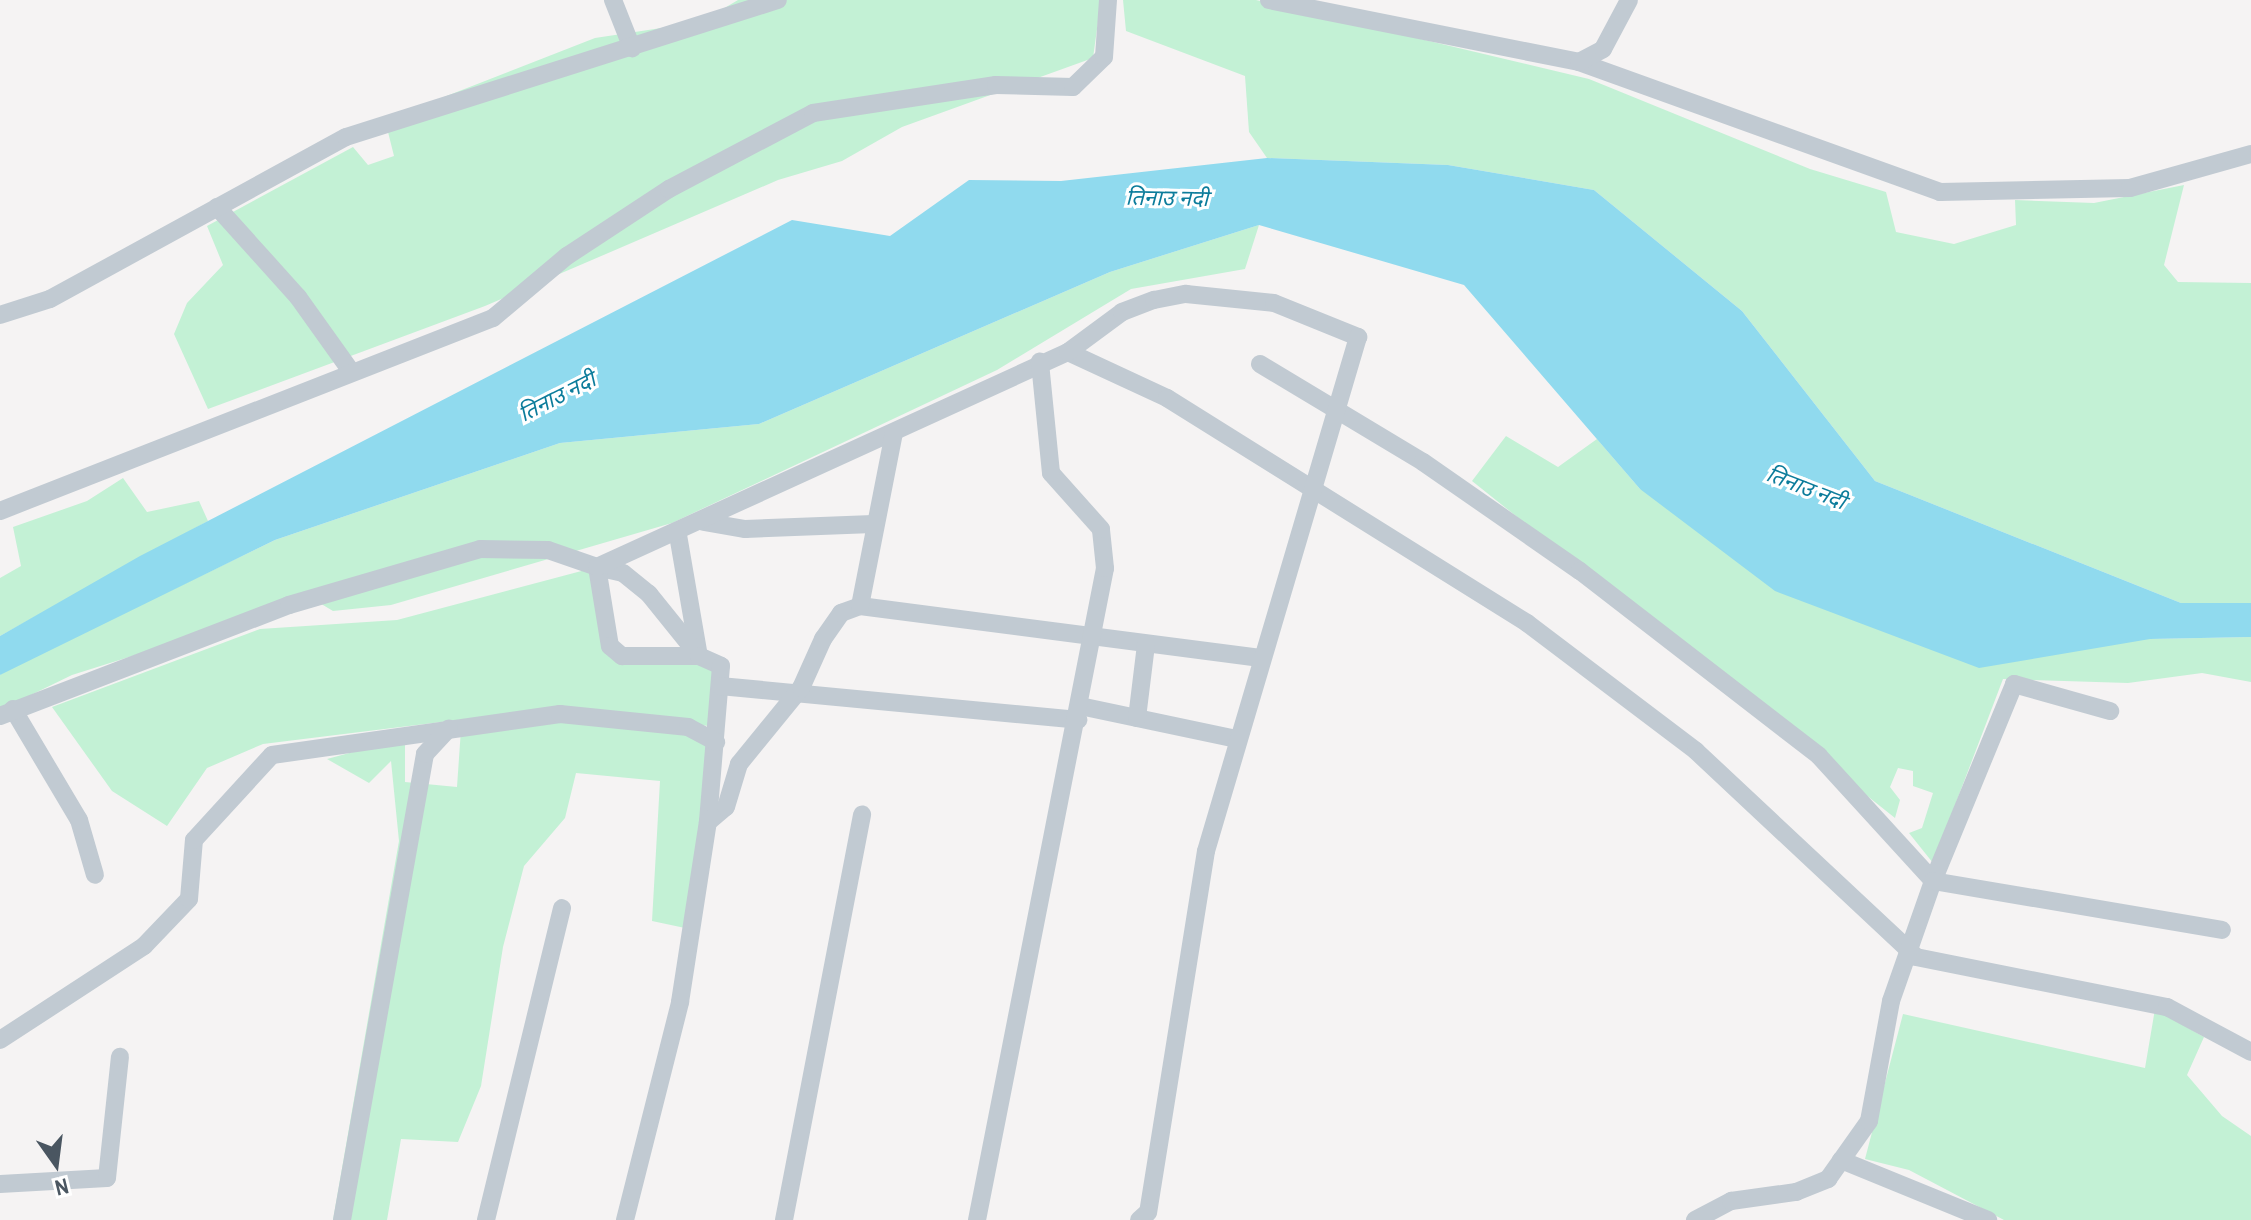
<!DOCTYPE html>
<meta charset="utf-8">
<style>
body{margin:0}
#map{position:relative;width:2251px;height:1220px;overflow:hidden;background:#f5f3f3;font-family:"Archivo Narrow","Noto Sans Devanagari",sans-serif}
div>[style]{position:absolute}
.green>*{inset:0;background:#c3f1d5}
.water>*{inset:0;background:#90daee}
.minor>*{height:18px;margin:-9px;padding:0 9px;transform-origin:9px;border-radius:9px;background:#c1cad2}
span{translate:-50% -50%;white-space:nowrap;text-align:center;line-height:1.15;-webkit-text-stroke:6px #fff;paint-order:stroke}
.water-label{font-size:22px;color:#0c7c9b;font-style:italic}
.north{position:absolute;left:16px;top:1124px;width:80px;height:80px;-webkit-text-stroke:6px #fff;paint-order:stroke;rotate:166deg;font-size:22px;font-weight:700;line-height:32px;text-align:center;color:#4a5661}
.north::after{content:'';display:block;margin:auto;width:28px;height:36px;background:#4a5661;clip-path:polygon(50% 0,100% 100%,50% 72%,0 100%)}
</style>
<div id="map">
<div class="green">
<div style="clip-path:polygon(738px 0,1101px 0,1093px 58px,902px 127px,842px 161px,778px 180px,485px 306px,208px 409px,174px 334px,187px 303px,223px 265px,207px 226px,353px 147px,368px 165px,394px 156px,385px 120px,595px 38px,701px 22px)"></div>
<div style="clip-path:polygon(1123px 0,1256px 0,1589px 79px,1810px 169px,1886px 192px,1896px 232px,1954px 244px,2016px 225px,2015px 200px,2094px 203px,2184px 185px,2164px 265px,2178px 282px,2251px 283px,2251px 603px,2181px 603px,1875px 481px,1742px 311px,1594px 190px,1448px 165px,1267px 158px,1249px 132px,1245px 76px,1126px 31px)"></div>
<div style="clip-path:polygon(1259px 225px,1245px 269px,1131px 289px,997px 370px,672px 523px,391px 605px,333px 611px,313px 599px,72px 675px,0 710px,0 675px,6px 670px,275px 540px,560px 443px,759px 424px,1110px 272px)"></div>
<div style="clip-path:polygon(1506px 436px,1558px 467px,1597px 439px,1640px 489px,2150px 639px,2251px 637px,2251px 682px,2202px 673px,2128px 683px,2003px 679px,1933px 863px,1909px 833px,1922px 828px,1933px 793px,1913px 786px,1913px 771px,1898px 768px,1890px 787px,1900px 800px,1895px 818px,1472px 481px)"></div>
<div style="clip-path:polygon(123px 478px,147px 512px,199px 501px,208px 521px,0 636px,0 578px,21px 566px,13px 527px,87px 501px)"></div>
<div style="clip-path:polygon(589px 569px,604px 648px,715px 664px,709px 726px,546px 709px,263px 744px,207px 768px,167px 826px,112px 791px,52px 707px,260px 629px,397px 620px)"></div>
<div style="clip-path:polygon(562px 721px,690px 734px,711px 744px,685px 928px,652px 921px,660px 781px,576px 773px,565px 818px,524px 866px,503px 947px,481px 1086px,458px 1142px,401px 1139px,387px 1220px,333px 1220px,399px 841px,391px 761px,369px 783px,327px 759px,405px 738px,405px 782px,457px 787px,461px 729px)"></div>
<div style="clip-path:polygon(2155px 1009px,2204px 1037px,2187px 1075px,2222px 1116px,2251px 1136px,2251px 1220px,2004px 1220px,1909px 1170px,1865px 1159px,1903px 1014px,2145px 1068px)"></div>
</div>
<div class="water">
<div style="clip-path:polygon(1267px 158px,1448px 165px,1594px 190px,1742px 311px,1875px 481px,2181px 603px,2251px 603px,2251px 637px,2150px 639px,1979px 668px,1775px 591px,1640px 489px,1464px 285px,1259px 225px,1110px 272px,759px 424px,560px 443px,275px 540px,0 675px,0 636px,140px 556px,792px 220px,890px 236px,969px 180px,1061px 181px)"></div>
</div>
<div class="minor">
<div style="left:613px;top:0;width:52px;rotate:68.4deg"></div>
<div style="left:1269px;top:0;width:316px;rotate:11.3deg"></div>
<div style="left:1579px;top:62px;width:384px;rotate:19.8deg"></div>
<div style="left:1940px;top:192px;width:190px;rotate:-1.2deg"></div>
<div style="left:2130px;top:188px;width:126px;rotate:-15.7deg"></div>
<div style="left:1579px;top:62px;width:27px;rotate:-28deg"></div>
<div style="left:1603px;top:49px;width:55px;rotate:-62deg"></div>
<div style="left:217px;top:207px;width:121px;rotate:48deg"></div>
<div style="left:298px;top:297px;width:90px;rotate:54.5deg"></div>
<div style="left:0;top:315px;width:52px;rotate:-17.7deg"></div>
<div style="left:50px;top:299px;width:337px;rotate:-28.7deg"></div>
<div style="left:346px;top:137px;width:453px;rotate:-17.6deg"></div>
<div style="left:1068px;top:352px;width:109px;rotate:24.9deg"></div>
<div style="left:1167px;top:398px;width:425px;rotate:32deg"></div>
<div style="left:1527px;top:623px;width:212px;rotate:37.1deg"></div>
<div style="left:1696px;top:751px;width:301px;rotate:43.1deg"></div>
<div style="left:1916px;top:957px;width:256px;rotate:11.3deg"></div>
<div style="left:2167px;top:1007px;width:95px;rotate:28.2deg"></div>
<div style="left:1260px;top:364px;width:190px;rotate:31deg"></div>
<div style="left:1423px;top:462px;width:191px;rotate:34.8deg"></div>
<div style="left:1580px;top:571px;width:302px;rotate:37.7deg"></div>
<div style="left:1819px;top:756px;width:169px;rotate:47.6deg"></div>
<div style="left:1933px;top:881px;width:213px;rotate:-67.6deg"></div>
<div style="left:2014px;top:684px;width:100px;rotate:15.7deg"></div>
<div style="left:0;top:511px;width:529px;rotate:-21.38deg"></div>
<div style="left:493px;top:318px;width:97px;rotate:-40deg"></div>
<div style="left:567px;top:256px;width:122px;rotate:-33.3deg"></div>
<div style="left:669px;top:189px;width:163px;rotate:-27.8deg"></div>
<div style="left:813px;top:113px;width:185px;rotate:-8.7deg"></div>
<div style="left:996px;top:85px;width:77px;rotate:1.5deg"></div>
<div style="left:1073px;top:87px;width:43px;rotate:-44.1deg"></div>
<div style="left:1104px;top:57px;width:57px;rotate:-86deg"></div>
<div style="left:704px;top:522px;width:42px;rotate:9.7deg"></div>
<div style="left:745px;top:529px;width:128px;rotate:-2.2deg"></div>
<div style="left:678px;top:535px;width:123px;rotate:80.2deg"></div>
<div style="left:699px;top:656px;width:80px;rotate:-128.9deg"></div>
<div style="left:649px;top:594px;width:33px;rotate:-141deg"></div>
<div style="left:623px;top:573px;width:27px;rotate:-167deg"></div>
<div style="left:597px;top:567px;width:80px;rotate:80.7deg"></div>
<div style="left:610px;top:646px;width:16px;rotate:40deg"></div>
<div style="left:622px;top:656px;width:77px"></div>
<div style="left:699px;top:656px;width:24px;rotate:24deg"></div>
<div style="left:721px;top:666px;width:157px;rotate:94.8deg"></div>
<div style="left:860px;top:606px;width:404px;rotate:7.4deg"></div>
<div style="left:720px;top:686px;width:360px;rotate:5.4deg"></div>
<div style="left:1080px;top:706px;width:160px;rotate:11.9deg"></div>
<div style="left:13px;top:709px;width:129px;rotate:59.3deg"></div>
<div style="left:79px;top:820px;width:57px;rotate:73.8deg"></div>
<div style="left:0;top:716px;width:310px;rotate:-21deg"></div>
<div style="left:289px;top:605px;width:199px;rotate:-16.3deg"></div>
<div style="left:480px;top:549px;width:68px;rotate:0.8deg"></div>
<div style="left:548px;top:550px;width:52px;rotate:19.1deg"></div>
<div style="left:597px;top:567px;width:518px;rotate:-24.54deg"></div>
<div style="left:1068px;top:352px;width:67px;rotate:-36.5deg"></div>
<div style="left:1122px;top:312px;width:34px;rotate:-21deg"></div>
<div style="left:1154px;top:300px;width:33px;rotate:-11deg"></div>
<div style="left:1186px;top:294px;width:88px;rotate:5.8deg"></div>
<div style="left:1274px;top:303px;width:91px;rotate:22deg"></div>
<div style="left:1358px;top:337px;width:536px;rotate:106.47deg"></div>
<div style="left:1206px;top:851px;width:366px;rotate:99.1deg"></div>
<div style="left:1148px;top:1212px;width:12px;rotate:138deg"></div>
<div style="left:1137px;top:718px;width:74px;rotate:-83deg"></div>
<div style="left:0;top:1040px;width:172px;rotate:-33.1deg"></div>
<div style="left:144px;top:946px;width:65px;rotate:-46.2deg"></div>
<div style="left:189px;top:899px;width:59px;rotate:-85.2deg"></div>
<div style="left:194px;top:840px;width:115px;rotate:-47.5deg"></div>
<div style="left:272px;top:755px;width:291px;rotate:-8.1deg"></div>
<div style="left:560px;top:714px;width:129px;rotate:5.8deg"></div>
<div style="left:688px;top:727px;width:32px;rotate:28deg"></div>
<div style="left:1841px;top:1160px;width:159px;rotate:22.2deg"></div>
<div style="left:0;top:1184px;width:107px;rotate:-3.2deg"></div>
<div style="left:107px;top:1178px;width:122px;rotate:-83.9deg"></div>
<div style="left:342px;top:1220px;width:473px;rotate:-79.9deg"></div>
<div style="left:425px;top:754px;width:35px;rotate:-47deg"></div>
<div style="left:486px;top:1220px;width:321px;rotate:-76.3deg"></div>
<div style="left:625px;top:1220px;width:225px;rotate:-75.8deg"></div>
<div style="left:680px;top:1002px;width:182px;rotate:-81.2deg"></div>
<div style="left:708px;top:822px;width:23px;rotate:-40deg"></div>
<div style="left:726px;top:807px;width:45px;rotate:-73.2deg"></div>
<div style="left:739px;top:764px;width:98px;rotate:-50.8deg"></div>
<div style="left:801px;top:688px;width:54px;rotate:-65.8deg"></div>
<div style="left:823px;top:639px;width:32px;rotate:-55deg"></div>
<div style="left:841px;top:613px;width:20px;rotate:-20deg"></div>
<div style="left:860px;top:606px;width:177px;rotate:-78.9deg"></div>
<div style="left:784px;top:1220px;width:413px;rotate:-79.1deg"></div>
<div style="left:977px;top:1220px;width:664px;rotate:-78.89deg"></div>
<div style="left:1105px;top:568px;width:39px;rotate:-96deg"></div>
<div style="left:1101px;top:529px;width:75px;rotate:-131.8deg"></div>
<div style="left:1051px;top:473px;width:112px;rotate:-95.7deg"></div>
<div style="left:1695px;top:1220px;width:41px;rotate:-27.8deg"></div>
<div style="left:1731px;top:1201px;width:66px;rotate:-7.9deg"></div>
<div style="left:1796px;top:1192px;width:35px;rotate:-22deg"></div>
<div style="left:1828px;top:1179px;width:71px;rotate:-54.7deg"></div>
<div style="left:1869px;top:1121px;width:122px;rotate:-79.6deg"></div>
<div style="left:1891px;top:1001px;width:127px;rotate:-70.7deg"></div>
<div style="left:1933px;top:881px;width:293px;rotate:9.6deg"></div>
</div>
<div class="water-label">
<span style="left:1167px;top:198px;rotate:1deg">तिनाउ नदी</span>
<span style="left:557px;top:397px;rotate:-27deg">तिनाउ नदी</span>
<span style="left:1806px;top:488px;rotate:21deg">तिनाउ नदी</span>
</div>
<div class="north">N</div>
</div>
